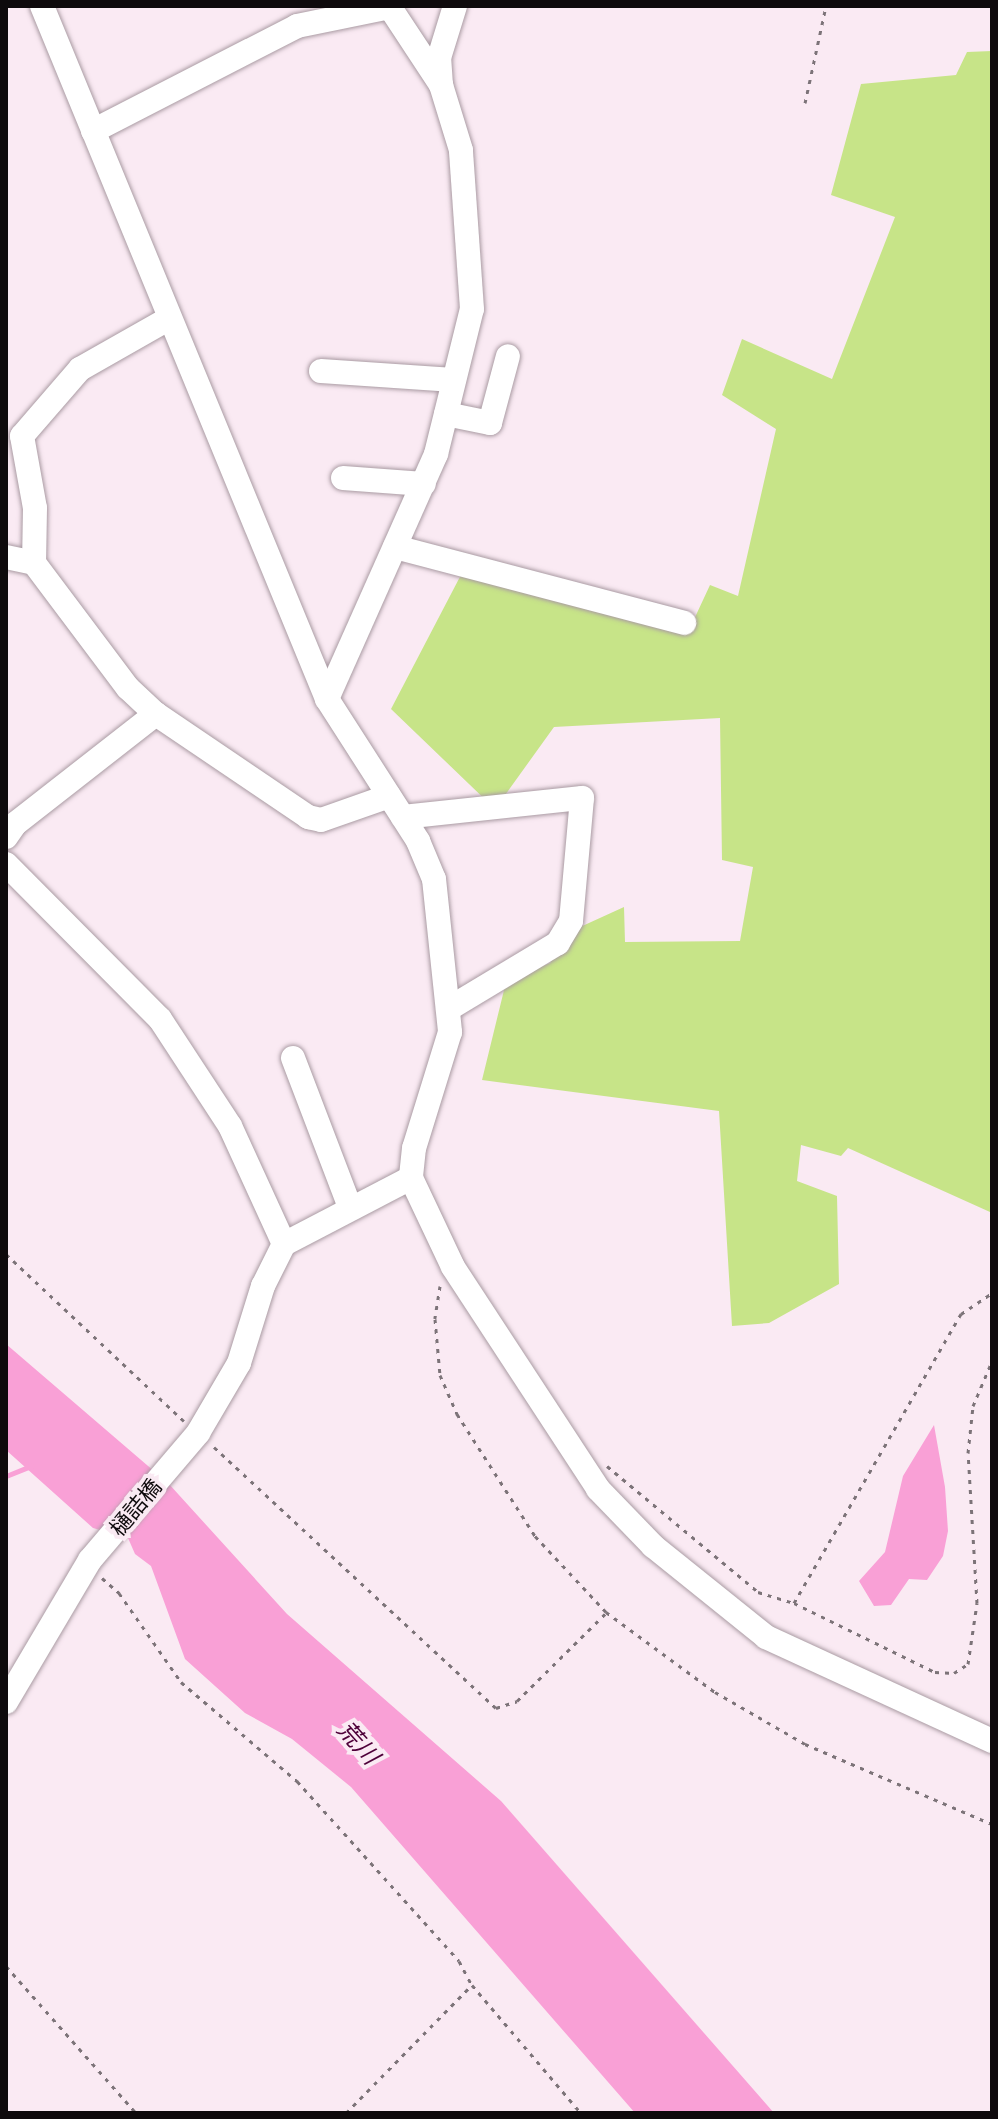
<!DOCTYPE html>
<meta charset="utf-8">
<style>
body{margin:0}
#map{position:relative;width:998px;height:2119px;overflow:hidden;background:#faeaf3;font-family:Commissioner,"Noto Sans JP",sans-serif}
div>[style]{position:absolute}
.green>*{inset:0;background:#c7e488}
.water>*{inset:0;background:#f9a0d6}
.stream>*{height:5px;margin:-2.5px;padding:0 2.5px;transform-origin:2.5px;border-radius:2.5px;background:#f9a0d6}
.path>*{height:3px;margin-top:-1.5px;transform-origin:0;background:repeating-linear-gradient(90deg,#7c7378 0 4px,transparent 0 10px)}
.roads{filter:drop-shadow(0 0 2px #aa9ba3) drop-shadow(0 0 2px #aa9ba3)}
.minor>*{height:24px;margin:-12px;padding:0 12px;transform-origin:12px;border-radius:12px;background:#fff}
span{translate:-50% -50%;white-space:nowrap;text-align:center;line-height:1.15;-webkit-text-stroke:8px #faeaf3;paint-order:stroke}
.street-label{font-size:22px;color:#0e0a0c}
.water-label{font-size:24px;color:#4e0039;font-style:italic}
.frame{position:absolute;inset:0;border:8px solid #0e0a0c;pointer-events:none}
</style>
<div id="map">
<div class="green">
<div style="clip-path:polygon(992px 51px,992px 1220px,990px 1212px,848px 1148px,841px 1156px,801px 1145px,797px 1181px,837px 1196px,839px 1284px,769px 1323px,732px 1326px,719px 1111px,482px 1080px,506px 982px,550px 963px,567px 933px,624px 907px,625px 942px,740px 941px,753px 867px,722px 860px,720px 718px,554px 727px,495px 809px,391px 709px,463px 571px,690px 628px,710px 585px,738px 596px,776px 429px,722px 395px,742px 339px,832px 379px,895px 217px,831px 195px,861px 84px,956px 75px,967px 52px)"></div>
</div>
<div class="water">
<div style="clip-path:polygon(6px 1344px,169px 1484px,287px 1614px,501px 1801px,774px 2113px,635px 2113px,351px 1787px,292px 1739px,245px 1713px,185px 1659px,151px 1566px,135px 1554px,128px 1538px,93px 1528px,6px 1450px)"></div>
<div style="clip-path:polygon(934px 1425px,945px 1487px,948px 1531px,943px 1556px,927px 1580px,909px 1579px,891px 1605px,874px 1606px,859px 1581px,885px 1552px,903px 1476px)"></div>
</div>
<div class="stream">
<div style="left:6px;top:1476px;width:27px;rotate:-22deg"></div>
</div>
<div class="path">
<div style="left:805px;top:103px;width:99px;rotate:-77.8deg"></div>
<div style="left:6px;top:1254px;width:244px;rotate:43.2deg"></div>
<div style="left:440px;top:1286px;width:33px;rotate:99deg"></div>
<div style="left:435px;top:1319px;width:56px;rotate:84.9deg"></div>
<div style="left:440px;top:1375px;width:43px;rotate:66.4deg"></div>
<div style="left:457px;top:1414px;width:145px;rotate:57.4deg"></div>
<div style="left:535px;top:1536px;width:104px;rotate:46.9deg"></div>
<div style="left:606px;top:1612px;width:135px;rotate:36.3deg"></div>
<div style="left:715px;top:1692px;width:104px;rotate:30deg"></div>
<div style="left:805px;top:1744px;width:203px;rotate:23.2deg"></div>
<div style="left:214px;top:1447px;width:384px;rotate:42.8deg"></div>
<div style="left:496px;top:1708px;width:22px;rotate:-18deg"></div>
<div style="left:517px;top:1701px;width:125px;rotate:-44.7deg"></div>
<div style="left:607px;top:1466px;width:197px;rotate:39.8deg"></div>
<div style="left:758px;top:1592px;width:38px;rotate:17deg"></div>
<div style="left:794px;top:1603px;width:157px;rotate:26.1deg"></div>
<div style="left:935px;top:1672px;width:19px;rotate:3deg"></div>
<div style="left:954px;top:1673px;width:17px;rotate:-33deg"></div>
<div style="left:968px;top:1664px;width:62px;rotate:-81.6deg"></div>
<div style="left:977px;top:1603px;width:150px;rotate:-93.4deg"></div>
<div style="left:968px;top:1453px;width:47px;rotate:-83.9deg"></div>
<div style="left:973px;top:1406px;width:49px;rotate:-67.1deg"></div>
<div style="left:102px;top:1578px;width:23px;rotate:41deg"></div>
<div style="left:119px;top:1593px;width:108px;rotate:55.1deg"></div>
<div style="left:181px;top:1682px;width:153px;rotate:40.5deg"></div>
<div style="left:297px;top:1781px;width:242px;rotate:48deg"></div>
<div style="left:459px;top:1961px;width:27px;rotate:62deg"></div>
<div style="left:472px;top:1985px;width:168px;rotate:49.6deg"></div>
<div style="left:794px;top:1603px;width:334px;rotate:-60deg"></div>
<div style="left:961px;top:1314px;width:37px;rotate:-34deg"></div>
<div style="left:6px;top:1966px;width:196px;rotate:48.5deg"></div>
<div style="left:346px;top:2113px;width:180px;rotate:-45.5deg"></div>
</div>
<div class="roads">
<div class="minor">
<div style="left:42px;top:6px;width:749px;rotate:67.64deg"></div>
<div style="left:327px;top:699px;width:169px;rotate:57.3deg"></div>
<div style="left:418px;top:841px;width:41px;rotate:67.2deg"></div>
<div style="left:434px;top:879px;width:154px;rotate:84deg"></div>
<div style="left:450px;top:1032px;width:121px;rotate:107.2deg"></div>
<div style="left:414px;top:1148px;width:30px;rotate:96deg"></div>
<div style="left:411px;top:1178px;width:98px;rotate:64.7deg"></div>
<div style="left:453px;top:1267px;width:265px;rotate:56.8deg"></div>
<div style="left:598px;top:1489px;width:79px;rotate:46deg"></div>
<div style="left:653px;top:1546px;width:145px;rotate:38.8deg"></div>
<div style="left:766px;top:1637px;width:249px;rotate:24.7deg"></div>
<div style="left:389px;top:6px;width:95px;rotate:56.6deg"></div>
<div style="left:93px;top:131px;width:229px;rotate:-27.2deg"></div>
<div style="left:297px;top:26px;width:95px;rotate:-11.5deg"></div>
<div style="left:321px;top:371px;width:133px;rotate:3.9deg"></div>
<div style="left:446px;top:414px;width:45px;rotate:11.6deg"></div>
<div style="left:490px;top:423px;width:69px;rotate:-75deg"></div>
<div style="left:22px;top:436px;width:73px;rotate:79.8deg"></div>
<div style="left:35px;top:508px;width:55px;rotate:91deg"></div>
<div style="left:34px;top:563px;width:156px;rotate:53.1deg"></div>
<div style="left:128px;top:688px;width:38px;rotate:43deg"></div>
<div style="left:156px;top:714px;width:184px;rotate:34.1deg"></div>
<div style="left:308px;top:817px;width:13px;rotate:13deg"></div>
<div style="left:321px;top:820px;width:72px;rotate:-19.4deg"></div>
<div style="left:22px;top:436px;width:89px;rotate:-49.1deg"></div>
<div style="left:80px;top:369px;width:101px;rotate:-29.6deg"></div>
<div style="left:343px;top:478px;width:81px;rotate:4.2deg"></div>
<div style="left:395px;top:547px;width:299px;rotate:14.7deg"></div>
<div style="left:6px;top:557px;width:29px;rotate:12deg"></div>
<div style="left:327px;top:699px;width:268px;rotate:-66deg"></div>
<div style="left:436px;top:454px;width:149px;rotate:-76.1deg"></div>
<div style="left:472px;top:309px;width:159px;rotate:-94deg"></div>
<div style="left:461px;top:150px;width:68px;rotate:-107.1deg"></div>
<div style="left:441px;top:85px;width:27px;rotate:-94deg"></div>
<div style="left:439px;top:58px;width:54px;rotate:-72.9deg"></div>
<div style="left:403px;top:817px;width:180px;rotate:-6.1deg"></div>
<div style="left:582px;top:798px;width:123px;rotate:95.1deg"></div>
<div style="left:571px;top:921px;width:26px;rotate:121deg"></div>
<div style="left:558px;top:943px;width:128px;rotate:149deg"></div>
<div style="left:6px;top:837px;width:16px;rotate:-55deg"></div>
<div style="left:15px;top:824px;width:179px;rotate:-38deg"></div>
<div style="left:6px;top:864px;width:218px;rotate:45.2deg"></div>
<div style="left:160px;top:1019px;width:128px;rotate:56.8deg"></div>
<div style="left:230px;top:1126px;width:130px;rotate:65.4deg"></div>
<div style="left:293px;top:1058px;width:160px;rotate:69.1deg"></div>
<div style="left:6px;top:1702px;width:165px;rotate:-59.4deg"></div>
<div style="left:90px;top:1560px;width:167px;rotate:-49.6deg"></div>
<div style="left:198px;top:1433px;width:81px;rotate:-59.6deg"></div>
<div style="left:239px;top:1363px;width:81px;rotate:-72.7deg"></div>
<div style="left:263px;top:1286px;width:47px;rotate:-63.4deg"></div>
<div style="left:284px;top:1244px;width:143px;rotate:-27.5deg"></div>
</div>
</div>
<div class="street-label">
<span style="left:135px;top:1507px;rotate:-50deg">樋詰橋</span>
</div>
<div class="water-label">
<span style="left:359px;top:1742px;rotate:48deg">荒川</span>
</div>
<div class="frame"></div>
</div>
